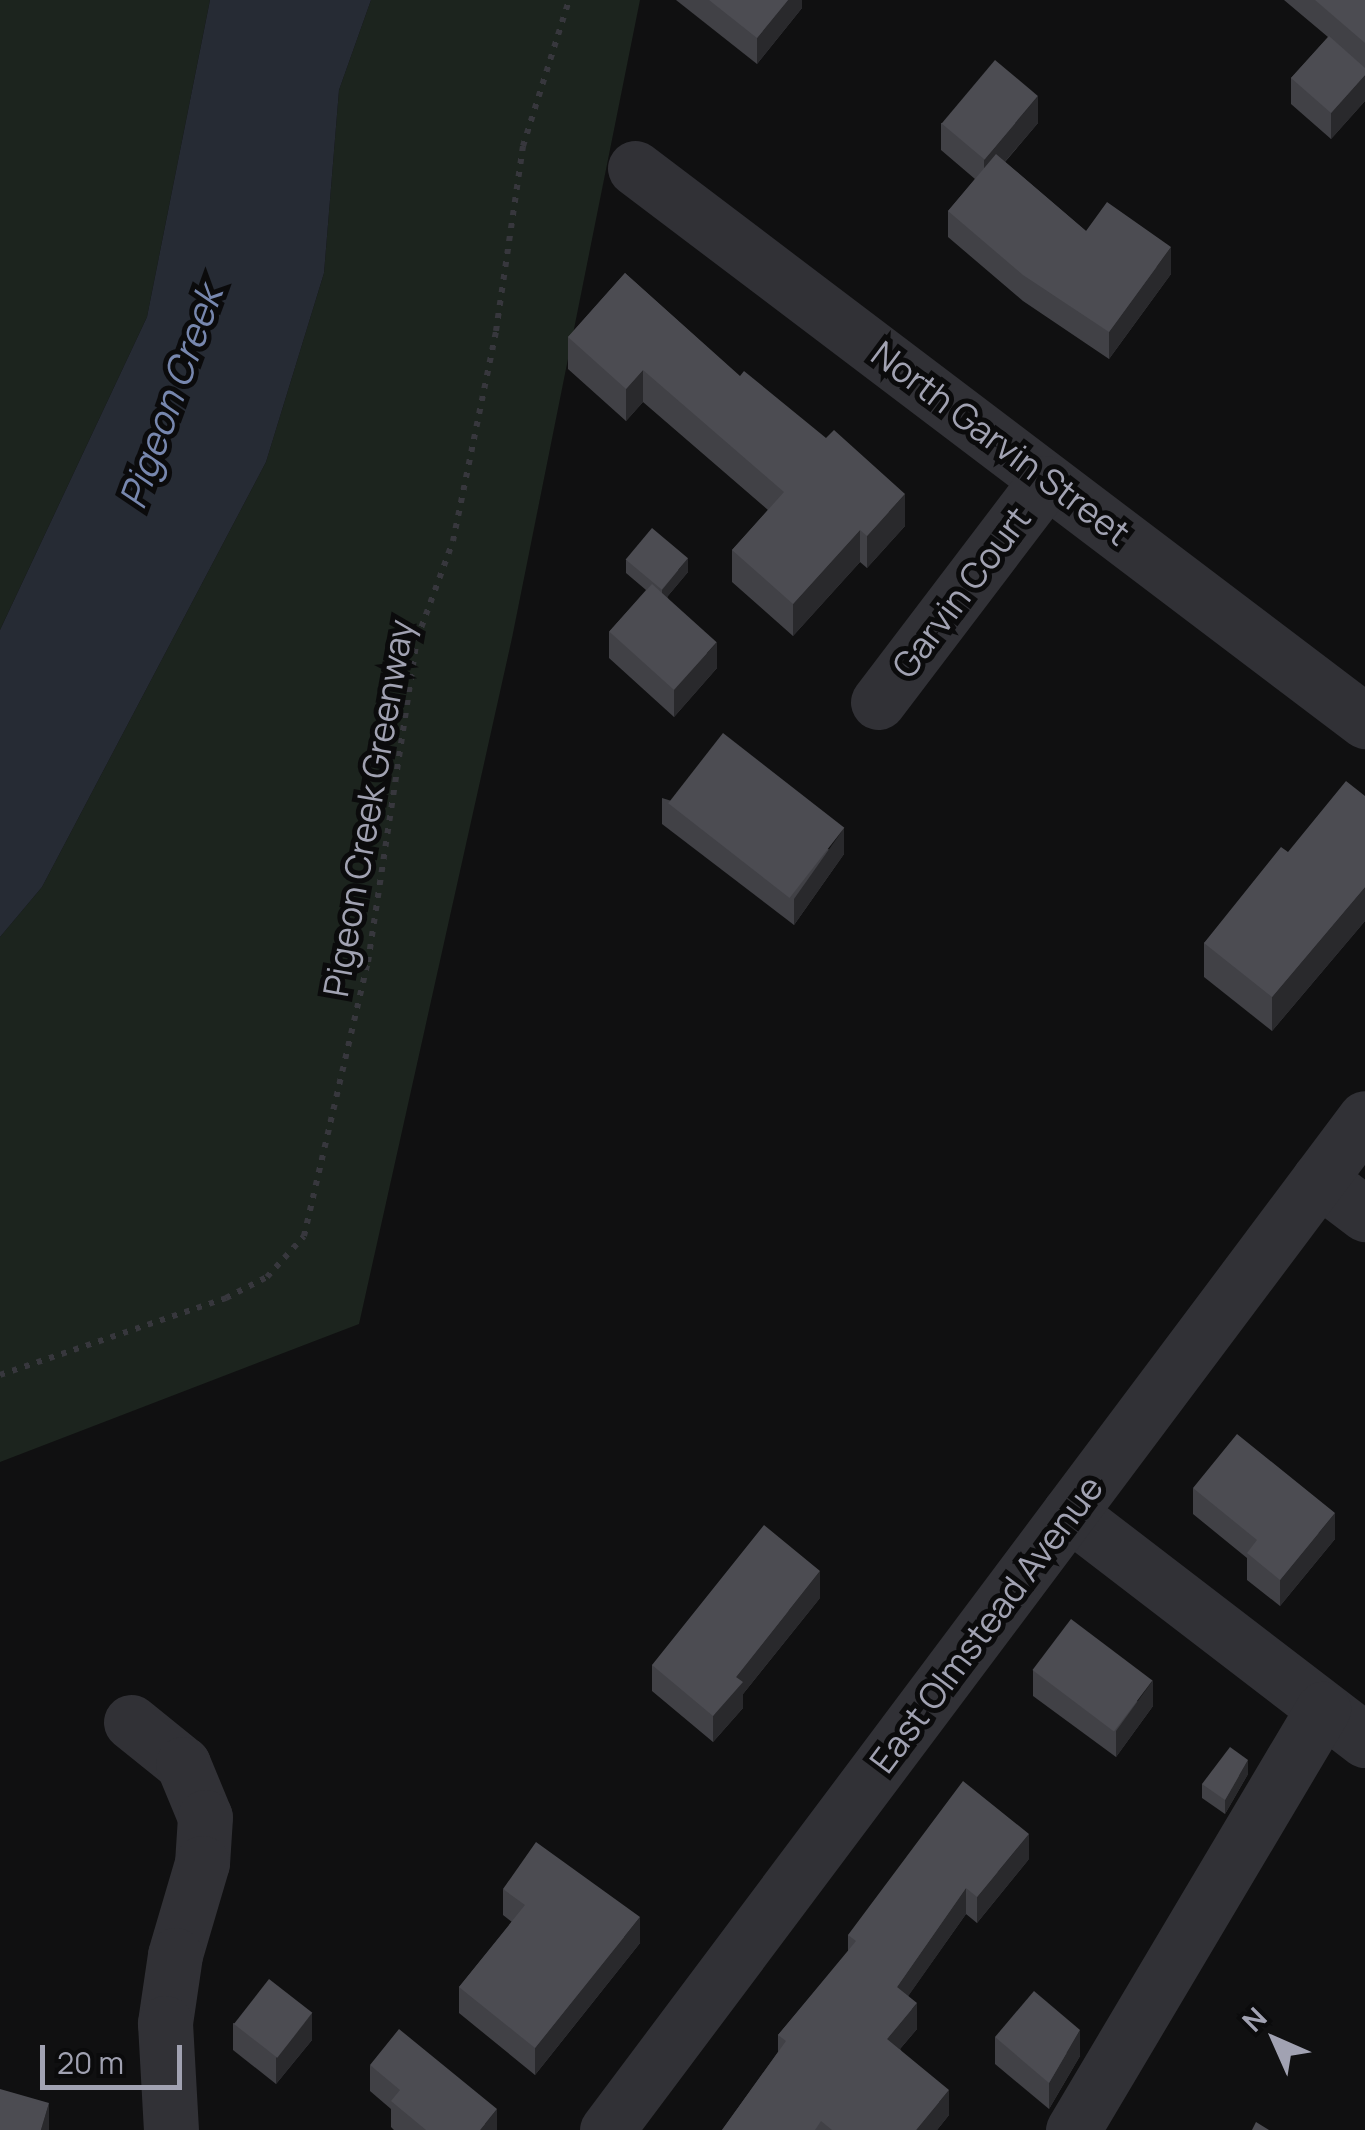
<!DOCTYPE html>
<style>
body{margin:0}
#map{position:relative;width:1365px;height:2130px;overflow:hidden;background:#101011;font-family:Manrope,sans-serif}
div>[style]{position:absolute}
.green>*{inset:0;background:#1c241e}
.water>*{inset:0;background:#262b34}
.path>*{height:6px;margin-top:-3px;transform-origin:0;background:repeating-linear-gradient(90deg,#37373d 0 5px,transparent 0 13px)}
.minor>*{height:55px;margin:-27.5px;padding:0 27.5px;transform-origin:27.5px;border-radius:27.5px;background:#313136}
.wall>*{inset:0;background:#414146}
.shaded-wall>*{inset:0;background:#29292c}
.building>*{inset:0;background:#4c4c52;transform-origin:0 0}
span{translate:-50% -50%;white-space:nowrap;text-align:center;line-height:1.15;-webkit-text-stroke:10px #0b0b0c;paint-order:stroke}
.street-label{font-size:35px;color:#a1a2b2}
.water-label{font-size:38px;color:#7787ae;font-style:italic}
.north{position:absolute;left:1225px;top:1990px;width:100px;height:100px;-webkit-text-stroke:8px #0b0b0c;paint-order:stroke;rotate:315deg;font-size:28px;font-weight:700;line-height:40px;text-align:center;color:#a1a2b2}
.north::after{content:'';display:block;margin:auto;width:35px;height:45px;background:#a1a2b2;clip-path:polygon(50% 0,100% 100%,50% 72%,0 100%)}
.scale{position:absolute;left:40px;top:2045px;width:142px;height:45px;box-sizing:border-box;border:5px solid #a1a2b2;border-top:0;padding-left:12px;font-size:30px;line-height:35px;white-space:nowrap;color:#a1a2b2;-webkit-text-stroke:8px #0b0b0c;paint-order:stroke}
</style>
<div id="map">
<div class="green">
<div style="clip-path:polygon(0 0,210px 0,147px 317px,0 630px)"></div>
<div style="clip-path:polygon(371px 0,640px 0,512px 638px,359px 1324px,0 1462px,0 937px,42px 887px,266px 462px,324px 273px,339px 90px)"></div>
</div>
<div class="water">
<div style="clip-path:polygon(210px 0,371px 0,339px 90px,324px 273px,266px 462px,42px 887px,0 937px,0 630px,147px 317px)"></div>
</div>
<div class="path">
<div style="left:0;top:1375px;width:239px;rotate:-18.8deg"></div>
<div style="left:226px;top:1298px;width:46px;rotate:-27.1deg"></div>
<div style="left:267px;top:1277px;width:55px;rotate:-47.9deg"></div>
<div style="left:304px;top:1236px;width:281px;rotate:-76.9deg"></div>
<div style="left:368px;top:962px;width:327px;rotate:-81.4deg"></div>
<div style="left:417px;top:639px;width:104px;rotate:-69.8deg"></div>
<div style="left:453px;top:541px;width:214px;rotate:-78.4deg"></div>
<div style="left:496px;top:331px;width:187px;rotate:-81.7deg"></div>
<div style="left:523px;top:146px;width:153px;rotate:-72.5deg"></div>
</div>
<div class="minor">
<div style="left:635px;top:168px;width:916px;rotate:37.15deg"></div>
<div style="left:878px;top:702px;width:275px;rotate:-52.8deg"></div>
<div style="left:1319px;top:1179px;width:58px;rotate:37.3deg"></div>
<div style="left:1069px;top:1513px;width:373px;rotate:37.5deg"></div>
<div style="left:131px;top:1722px;width:67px;rotate:38.9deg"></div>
<div style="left:183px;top:1764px;width:57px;rotate:67.5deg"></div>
<div style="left:205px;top:1817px;width:46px;rotate:93.7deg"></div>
<div style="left:202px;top:1863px;width:96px;rotate:106.4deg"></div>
<div style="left:175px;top:1955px;width:69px;rotate:98.4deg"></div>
<div style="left:165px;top:2023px;width:107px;rotate:86.8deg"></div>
<div style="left:607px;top:2130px;width:1264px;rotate:-53.17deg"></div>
<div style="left:1073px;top:2130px;width:490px;rotate:-59.3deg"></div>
</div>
<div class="wall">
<div style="clip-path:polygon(676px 0,802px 0,802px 8px,757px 64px)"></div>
<div style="clip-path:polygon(1284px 0,1365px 0,1365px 101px,1331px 139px,1291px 104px,1291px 78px,1328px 37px)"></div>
<div style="clip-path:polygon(941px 123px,1038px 123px,1005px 162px,1086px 231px,1171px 274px,1109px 359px,1023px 301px,948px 237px,948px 211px,975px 179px,941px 150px)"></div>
<div style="clip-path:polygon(625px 273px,905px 526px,867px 568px,860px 562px,793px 636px,732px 582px,732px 550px,768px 510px,643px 402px,626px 421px,568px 369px,568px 337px)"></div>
<div style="clip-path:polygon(626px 560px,688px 572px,667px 597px,717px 668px,674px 717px,609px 658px,609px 632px,646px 590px,626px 573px)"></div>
<div style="clip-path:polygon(1365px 796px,1365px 921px,1272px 1031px,1204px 977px,1204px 943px)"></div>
<div style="clip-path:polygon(662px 798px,844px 854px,794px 925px,662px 824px)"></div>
<div style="clip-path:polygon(1193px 1488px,1335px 1539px,1280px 1606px,1247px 1580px,1247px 1558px,1193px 1514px)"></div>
<div style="clip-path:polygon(820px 1598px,743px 1694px,743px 1708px,713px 1742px,652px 1691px,652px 1665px)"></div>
<div style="clip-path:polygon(1033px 1670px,1153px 1706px,1116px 1757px,1033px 1696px)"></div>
<div style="clip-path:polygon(1248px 1774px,1225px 1814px,1202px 1798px,1202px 1784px)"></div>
<div style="clip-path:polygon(1029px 1859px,977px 1923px,966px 1914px,908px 1996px,917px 2029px,900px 2049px,949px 2115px,937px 2130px,722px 2130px,778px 2052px,778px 2035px,848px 1952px,848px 1935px)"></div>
<div style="clip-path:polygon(503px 1889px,640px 1943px,535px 2075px,459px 2013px,459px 1987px,512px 1922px,503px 1915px)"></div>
<div style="clip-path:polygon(233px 2023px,312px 2040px,276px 2084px,233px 2050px)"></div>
<div style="clip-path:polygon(995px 2037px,1080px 2056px,1049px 2109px,995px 2064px)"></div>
<div style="clip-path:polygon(370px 2065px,497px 2130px,394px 2130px,391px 2127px,391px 2109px,370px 2091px)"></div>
</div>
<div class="shaded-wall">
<div style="clip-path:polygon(788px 0,802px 0,802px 8px,757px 64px,757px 38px)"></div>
<div style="clip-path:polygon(1365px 75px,1365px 101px,1331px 139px,1331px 113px)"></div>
<div style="clip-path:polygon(1038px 96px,1038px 123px,984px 186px,984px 160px)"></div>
<div style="clip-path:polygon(1171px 247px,1171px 274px,1109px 359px,1109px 332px)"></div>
<div style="clip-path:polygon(643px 370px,643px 402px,626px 421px,626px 389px)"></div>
<div style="clip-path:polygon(905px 494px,905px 526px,867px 568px,867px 536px)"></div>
<div style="clip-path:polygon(860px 530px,860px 562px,793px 636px,793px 604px)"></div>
<div style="clip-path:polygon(688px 558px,688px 572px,662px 603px,662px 590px)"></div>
<div style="clip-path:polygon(717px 642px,717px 668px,674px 717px,674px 690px)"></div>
<div style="clip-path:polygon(844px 828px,844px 854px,794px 925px,794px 899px)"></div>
<div style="clip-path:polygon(1365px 887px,1365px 921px,1272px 1031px,1272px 997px)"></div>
<div style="clip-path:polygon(1335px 1513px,1335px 1539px,1280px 1606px,1280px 1580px)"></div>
<div style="clip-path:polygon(820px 1571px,820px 1598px,743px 1694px,743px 1708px,713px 1742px,713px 1716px,736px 1677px)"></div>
<div style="clip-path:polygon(1153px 1680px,1153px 1706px,1116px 1757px,1116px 1731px)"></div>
<div style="clip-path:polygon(1248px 1760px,1248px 1774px,1225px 1814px,1225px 1800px)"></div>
<div style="clip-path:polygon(1029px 1834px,1029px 1859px,977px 1923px,977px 1897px)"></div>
<div style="clip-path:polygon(966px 1888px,966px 1914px,897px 2012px,897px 1987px)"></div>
<div style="clip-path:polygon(640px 1917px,640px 1943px,535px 2075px,535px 2048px)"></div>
<div style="clip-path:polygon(917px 2003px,917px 2029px,887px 2064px,887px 2039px)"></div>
<div style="clip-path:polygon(312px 2013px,312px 2040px,276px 2084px,276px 2058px)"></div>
<div style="clip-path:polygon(1080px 2030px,1080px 2056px,1049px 2109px,1049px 2083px)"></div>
<div style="clip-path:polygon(949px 2090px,949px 2115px,937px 2130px,916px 2130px)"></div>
<div style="clip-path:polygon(49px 2103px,49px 2130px,41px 2130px)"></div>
<div style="clip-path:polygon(497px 2109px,497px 2130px,480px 2130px)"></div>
</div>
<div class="building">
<div style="clip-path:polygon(709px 0,788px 0,757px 38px)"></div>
<div style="clip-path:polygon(1315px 0,1365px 0,1365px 43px)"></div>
<div style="clip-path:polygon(1329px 36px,1365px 68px,1365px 75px,1331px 113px,1291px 78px)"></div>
<div style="left:995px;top:60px;width:56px;height:83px;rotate:40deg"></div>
<div style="clip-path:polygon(996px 154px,1086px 231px,1107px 202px,1171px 247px,1109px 332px,1023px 275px,948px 211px)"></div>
<div style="clip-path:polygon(625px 273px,740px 376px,744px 371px,826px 438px,834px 430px,905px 494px,867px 536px,860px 530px,793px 604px,732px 550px,784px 492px,643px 370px,626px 389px,568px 337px)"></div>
<div style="left:652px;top:528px;width:47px;height:41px;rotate:40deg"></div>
<div style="left:652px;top:584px;width:87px;height:64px;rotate:42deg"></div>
<div style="left:723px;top:733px;width:154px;height:89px;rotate:38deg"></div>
<div style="clip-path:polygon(1346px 781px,1365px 796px,1365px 887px,1272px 997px,1204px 943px,1281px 847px,1288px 852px)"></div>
<div style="clip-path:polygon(1237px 1434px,1335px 1513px,1280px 1580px,1247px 1553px,1257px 1540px,1193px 1488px)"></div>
<div style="clip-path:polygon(764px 1525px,820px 1571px,736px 1677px,743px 1682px,713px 1716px,652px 1665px)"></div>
<div style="left:1071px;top:1619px;width:102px;height:64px;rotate:37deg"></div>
<div style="clip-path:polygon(1230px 1747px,1248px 1760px,1225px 1800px,1202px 1784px)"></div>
<div style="clip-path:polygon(963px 1781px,1029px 1834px,977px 1897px,966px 1888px,897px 1987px,917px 2003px,887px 2039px,949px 2090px,916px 2130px,832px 2130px,821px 2121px,815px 2130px,722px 2130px,786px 2041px,778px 2035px,856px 1941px,848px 1935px)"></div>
<div style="clip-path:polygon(536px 1842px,640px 1917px,535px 2048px,459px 1987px,525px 1905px,503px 1889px)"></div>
<div style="left:269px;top:1979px;width:55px;height:57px;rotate:38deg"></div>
<div style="clip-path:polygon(1034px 1991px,1080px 2030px,1049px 2083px,995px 2037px)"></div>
<div style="clip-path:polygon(399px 2029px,497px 2109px,480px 2130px,426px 2130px,391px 2101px,400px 2090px,370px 2065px)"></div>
<div style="clip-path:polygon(0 2089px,49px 2103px,41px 2130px,0 2130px)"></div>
<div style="clip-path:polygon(1256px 2122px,1269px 2130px,1252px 2130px)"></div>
</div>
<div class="street-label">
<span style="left:1001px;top:443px;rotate:37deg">North Garvin Street</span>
<span style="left:961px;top:592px;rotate:-53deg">Garvin Court</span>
<span style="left:368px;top:808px;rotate:-80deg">Pigeon Creek Greenway</span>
<span style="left:986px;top:1624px;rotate:-53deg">East Olmstead Avenue</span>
</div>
<div class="water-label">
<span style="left:170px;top:397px;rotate:-70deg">Pigeon Creek</span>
</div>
<div class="north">N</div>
<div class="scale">20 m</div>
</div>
